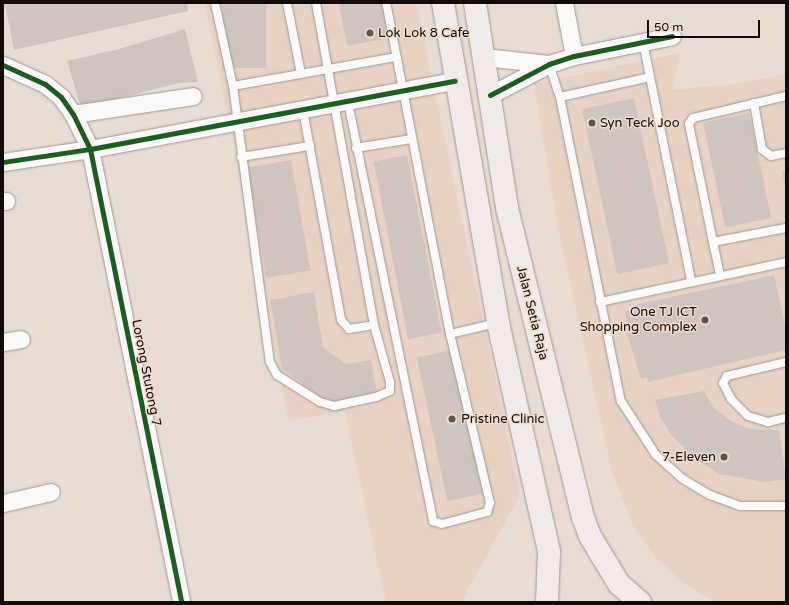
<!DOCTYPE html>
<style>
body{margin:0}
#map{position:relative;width:789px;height:605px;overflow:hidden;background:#e9dcd3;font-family:"Varela Round",sans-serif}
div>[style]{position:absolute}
.built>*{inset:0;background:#e8d2c3}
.building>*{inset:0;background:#cfc5be;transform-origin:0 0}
.roads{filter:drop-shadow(0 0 1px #a29892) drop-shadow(0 0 1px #a29892)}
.service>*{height:8px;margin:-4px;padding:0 4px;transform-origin:4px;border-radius:4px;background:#fcfaf8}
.minor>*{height:17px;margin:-8.5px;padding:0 8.5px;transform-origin:8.5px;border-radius:8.5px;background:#fcfaf8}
.primary>*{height:22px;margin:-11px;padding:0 11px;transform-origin:11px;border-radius:11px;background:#f2eae8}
.cycleway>*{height:5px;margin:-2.5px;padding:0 2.5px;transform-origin:2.5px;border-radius:2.5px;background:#1b5e20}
.dots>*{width:11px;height:11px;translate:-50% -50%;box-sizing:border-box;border:2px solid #f1dbcb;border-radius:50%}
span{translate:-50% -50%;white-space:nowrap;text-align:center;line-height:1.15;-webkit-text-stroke:3px #f1dbcb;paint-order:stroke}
.poi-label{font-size:13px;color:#120b07}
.left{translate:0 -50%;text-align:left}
.right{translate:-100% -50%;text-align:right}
.street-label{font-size:13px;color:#120b07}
.frame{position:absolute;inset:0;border:4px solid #120b07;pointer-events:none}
.scale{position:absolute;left:647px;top:20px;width:113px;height:18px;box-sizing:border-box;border:2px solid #120b07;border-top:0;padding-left:5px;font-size:12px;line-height:14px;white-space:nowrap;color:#120b07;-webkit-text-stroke:3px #f1dbcb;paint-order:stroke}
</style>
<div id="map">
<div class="built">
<div style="clip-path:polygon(205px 3px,416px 3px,520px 495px,461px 602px,386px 602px,345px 411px,289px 421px)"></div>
<div style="clip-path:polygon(680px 53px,672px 90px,743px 83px,786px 74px,785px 602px,716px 602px,689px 587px,655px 557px,633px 526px,612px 471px,558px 227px,534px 84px)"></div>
</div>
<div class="building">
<div style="clip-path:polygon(13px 3px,187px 3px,188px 11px,14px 50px,5px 5px)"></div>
<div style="left:222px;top:3px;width:44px;height:65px"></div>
<div style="clip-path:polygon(339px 3px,382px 3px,388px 38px,347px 46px)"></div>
<div style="clip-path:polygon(185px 29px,198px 82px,179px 83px,81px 108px,67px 61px,119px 49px)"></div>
<div style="left:634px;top:98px;width:169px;height:53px;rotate:78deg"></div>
<div style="left:749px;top:113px;width:107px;height:47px;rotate:78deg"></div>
<div style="left:407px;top:155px;width:181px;height:34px;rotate:79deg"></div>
<div style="left:291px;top:160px;width:112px;height:45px;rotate:80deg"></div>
<div style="clip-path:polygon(782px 171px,786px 171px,786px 186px,785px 186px)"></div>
<div style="clip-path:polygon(774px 275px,786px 329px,786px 350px,648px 382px,647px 377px,641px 378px,628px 337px,625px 311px,634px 310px,634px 305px)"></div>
<div style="clip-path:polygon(314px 292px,323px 347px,346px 364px,371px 360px,377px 393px,327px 403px,282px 368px,270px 300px)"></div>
<div style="left:452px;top:350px;width:147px;height:36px;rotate:78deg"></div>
<div style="clip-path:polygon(704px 391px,713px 407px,731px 421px,749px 429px,779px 430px,786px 479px,766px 482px,719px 474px,695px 458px,673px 437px,660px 417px,655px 400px)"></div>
</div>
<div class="roads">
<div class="service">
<div style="left:215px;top:3px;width:85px;rotate:77.8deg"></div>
<div style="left:233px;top:86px;width:278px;rotate:82.4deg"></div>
<div style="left:270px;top:362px;width:15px;rotate:62deg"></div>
<div style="left:277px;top:375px;width:51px;rotate:32.1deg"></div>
<div style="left:320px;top:402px;width:15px;rotate:16deg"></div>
<div style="left:334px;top:406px;width:43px;rotate:-12.1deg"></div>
<div style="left:376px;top:397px;width:15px;rotate:-23deg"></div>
<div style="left:390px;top:391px;width:9px;rotate:-90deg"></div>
<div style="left:390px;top:382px;width:59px;rotate:-105.7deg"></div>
<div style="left:374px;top:325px;width:327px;rotate:-100.2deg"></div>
<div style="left:287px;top:3px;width:72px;rotate:78.8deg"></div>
<div style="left:643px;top:42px;width:243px;rotate:78.6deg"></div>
<div style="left:549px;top:64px;width:35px;rotate:72deg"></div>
<div style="left:560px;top:97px;width:310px;rotate:78.7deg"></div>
<div style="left:621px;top:401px;width:64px;rotate:57.1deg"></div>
<div style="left:656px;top:455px;width:36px;rotate:42deg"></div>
<div style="left:683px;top:479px;width:31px;rotate:31deg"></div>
<div style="left:710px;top:495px;width:32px;rotate:20deg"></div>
<div style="left:740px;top:506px;width:46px"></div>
<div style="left:233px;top:86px;width:166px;rotate:-10.1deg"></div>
<div style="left:786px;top:96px;width:96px;rotate:166.7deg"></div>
<div style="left:693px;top:118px;width:7px;rotate:124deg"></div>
<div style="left:689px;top:124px;width:120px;rotate:78.5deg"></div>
<div style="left:713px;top:242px;width:74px;rotate:-10.9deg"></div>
<div style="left:560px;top:97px;width:92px;rotate:-12.5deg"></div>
<div style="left:348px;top:102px;width:428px;rotate:78.5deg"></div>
<div style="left:433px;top:521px;width:9px;rotate:18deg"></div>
<div style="left:442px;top:524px;width:47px;rotate:-14.9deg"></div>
<div style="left:487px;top:512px;width:9px;rotate:-72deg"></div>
<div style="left:490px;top:503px;width:174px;rotate:-103.3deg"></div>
<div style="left:450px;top:334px;width:337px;rotate:-100.9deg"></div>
<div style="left:754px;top:103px;width:47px;rotate:80.1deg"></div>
<div style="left:762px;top:149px;width:11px;rotate:38deg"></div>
<div style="left:771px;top:156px;width:15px;rotate:-11deg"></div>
<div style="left:303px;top:110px;width:213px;rotate:79.7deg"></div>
<div style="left:341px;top:320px;width:12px;rotate:48deg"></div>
<div style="left:349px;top:329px;width:25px;rotate:-9deg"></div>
<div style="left:356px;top:148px;width:56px;rotate:-9.3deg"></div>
<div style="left:241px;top:157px;width:70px;rotate:-9.1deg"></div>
<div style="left:713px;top:242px;width:34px;rotate:78deg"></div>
<div style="left:600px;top:302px;width:190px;rotate:-12.1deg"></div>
<div style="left:450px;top:334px;width:48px;rotate:-13.2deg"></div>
<div style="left:786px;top:362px;width:61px;rotate:166.7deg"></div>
<div style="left:727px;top:376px;width:8px;rotate:120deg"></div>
<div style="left:723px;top:383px;width:18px;rotate:63deg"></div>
<div style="left:731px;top:399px;width:24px;rotate:45deg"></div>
<div style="left:748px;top:416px;width:21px;rotate:17deg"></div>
<div style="left:768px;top:422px;width:18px;rotate:-13deg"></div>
</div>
<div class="minor">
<div style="left:564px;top:3px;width:54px;rotate:79.3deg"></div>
<div style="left:484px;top:57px;width:65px;rotate:6.1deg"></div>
<div style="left:3px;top:65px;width:46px;rotate:24.3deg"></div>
<div style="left:45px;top:84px;width:21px;rotate:39deg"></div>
<div style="left:61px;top:97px;width:21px;rotate:55deg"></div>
<div style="left:73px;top:114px;width:39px;rotate:64deg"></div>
<div style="left:90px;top:149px;width:462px;rotate:78.6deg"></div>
<div style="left:490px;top:95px;width:67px;rotate:-27.7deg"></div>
<div style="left:549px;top:64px;width:26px;rotate:-18deg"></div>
<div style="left:574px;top:56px;width:100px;rotate:-11.5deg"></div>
<div style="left:73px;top:114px;width:121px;rotate:-8.5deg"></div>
<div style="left:3px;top:162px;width:88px;rotate:-8.5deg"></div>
<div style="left:90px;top:149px;width:371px;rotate:-10.6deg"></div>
<div style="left:3px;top:201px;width:3px"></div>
<div style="left:3px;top:342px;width:18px;rotate:-9deg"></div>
<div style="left:3px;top:503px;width:49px;rotate:-12.9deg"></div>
</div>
<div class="primary">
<div style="left:443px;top:3px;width:325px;rotate:80.2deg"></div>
<div style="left:498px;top:323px;width:235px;rotate:77.4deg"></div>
<div style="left:549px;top:552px;width:50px;rotate:92.3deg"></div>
<div style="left:475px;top:3px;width:207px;rotate:81.1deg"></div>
<div style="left:507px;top:208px;width:318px;rotate:76.2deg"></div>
<div style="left:583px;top:517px;width:20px;rotate:70deg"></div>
<div style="left:590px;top:536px;width:56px;rotate:58.9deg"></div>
<div style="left:619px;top:584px;width:28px;rotate:41deg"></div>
</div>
</div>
<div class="cycleway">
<div style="left:3px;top:65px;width:46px;rotate:24.3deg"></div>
<div style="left:45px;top:84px;width:21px;rotate:39deg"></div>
<div style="left:61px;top:97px;width:21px;rotate:55deg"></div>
<div style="left:73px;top:114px;width:39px;rotate:64deg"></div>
<div style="left:90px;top:149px;width:462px;rotate:78.6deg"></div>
<div style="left:490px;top:95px;width:67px;rotate:-27.7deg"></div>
<div style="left:549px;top:64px;width:26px;rotate:-18deg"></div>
<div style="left:574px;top:56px;width:100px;rotate:-11.5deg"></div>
<div style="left:3px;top:162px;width:88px;rotate:-8.5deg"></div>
<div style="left:90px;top:149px;width:371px;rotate:-10.6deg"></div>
</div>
<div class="dots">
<div style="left:370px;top:33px;background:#5d544e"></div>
<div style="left:592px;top:123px;background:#5d544e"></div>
<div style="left:705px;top:320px;background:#5d544e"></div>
<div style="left:452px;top:419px;background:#5d544e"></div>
<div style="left:724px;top:457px;background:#5d544e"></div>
</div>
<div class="poi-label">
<span class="left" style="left:378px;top:33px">Lok Lok 8 Cafe</span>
<span class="left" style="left:600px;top:123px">Syn Teck Joo</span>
<span class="right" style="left:697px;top:320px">One TJ ICT<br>Shopping Complex</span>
<span class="left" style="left:461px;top:419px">Pristine Clinic</span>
<span class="right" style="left:716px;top:457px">7-Eleven</span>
</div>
<div class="street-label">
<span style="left:532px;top:313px;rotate:76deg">Jalan Setia Raja</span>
<span style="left:146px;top:373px;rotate:79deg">Lorong Stutong 7</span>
</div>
<div class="frame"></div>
<div class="scale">50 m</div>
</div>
